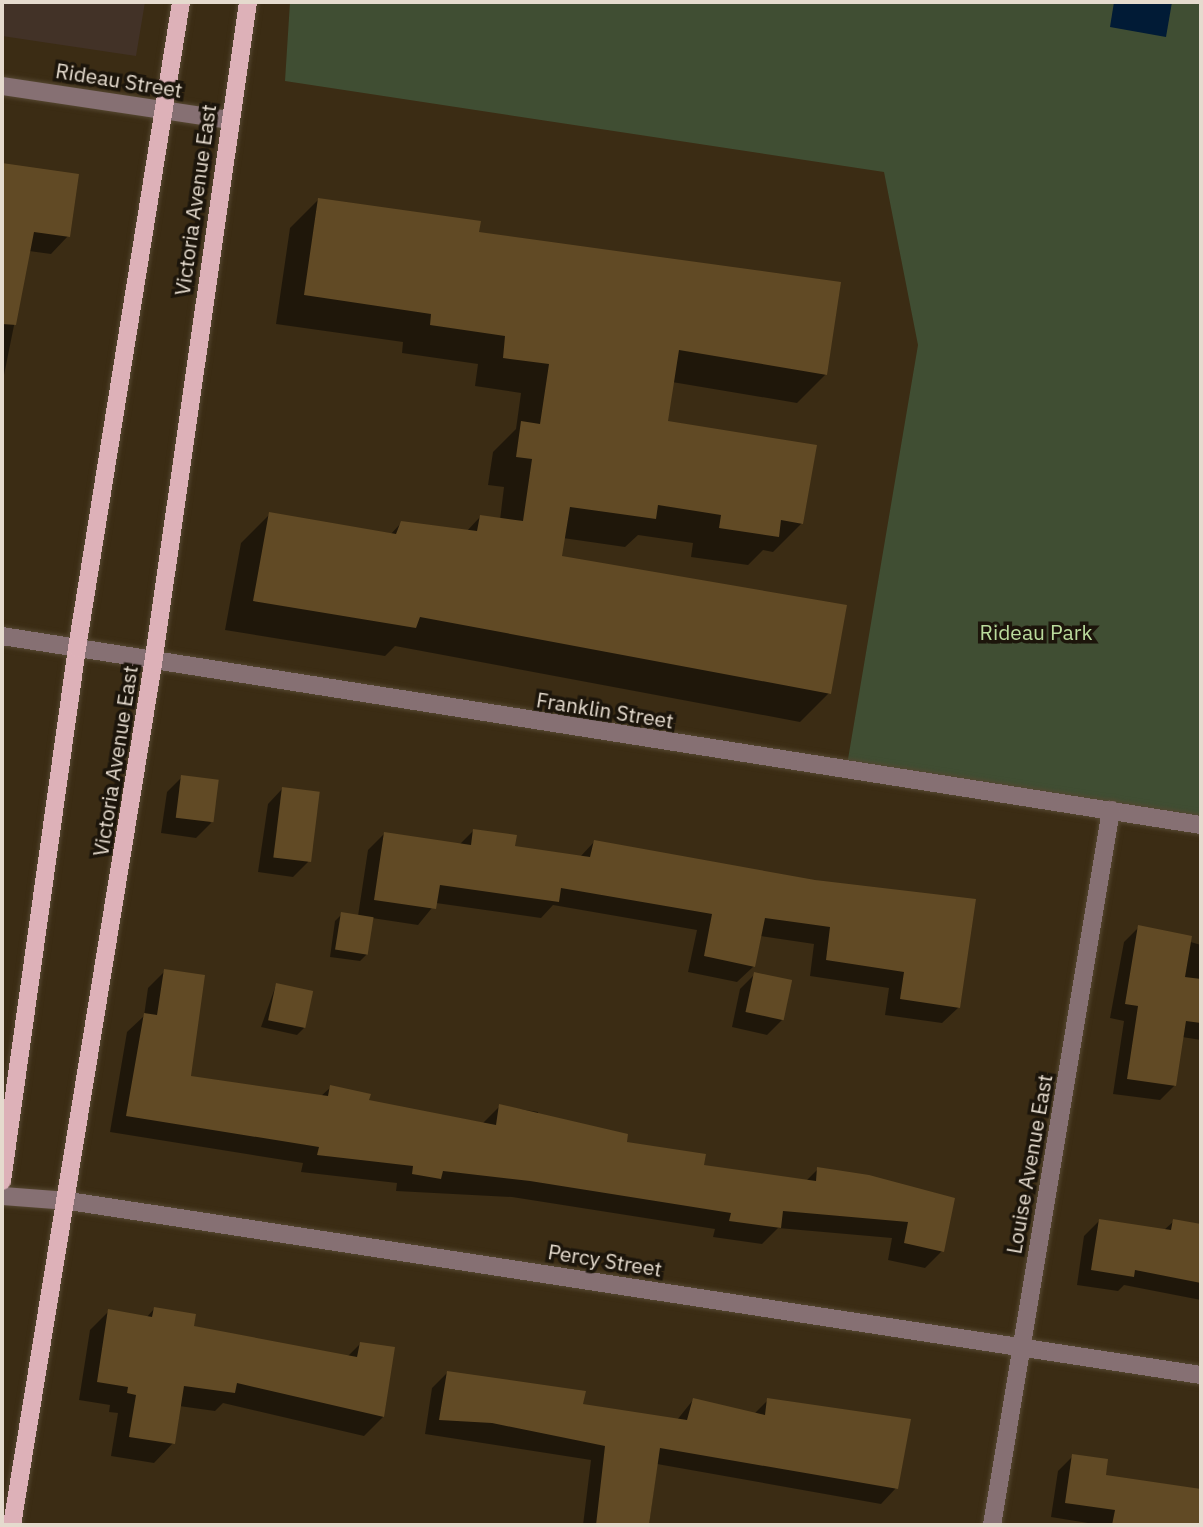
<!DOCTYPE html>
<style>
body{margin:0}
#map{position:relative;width:1203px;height:1527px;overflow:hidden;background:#3b2c14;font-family:"IBM Plex Sans",sans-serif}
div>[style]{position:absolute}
.education>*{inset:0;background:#423227}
.green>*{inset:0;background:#404e33}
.water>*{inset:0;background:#011b36}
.shadow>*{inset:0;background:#0007}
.building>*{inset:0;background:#614a25;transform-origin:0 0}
.roads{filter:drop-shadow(0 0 2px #564832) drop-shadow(0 0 2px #564832)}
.minor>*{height:18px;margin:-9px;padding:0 9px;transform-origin:9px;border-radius:9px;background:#867073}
.major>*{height:18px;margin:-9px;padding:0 9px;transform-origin:9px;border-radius:9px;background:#ddb1b8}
span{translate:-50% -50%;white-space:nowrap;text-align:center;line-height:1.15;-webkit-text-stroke:7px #1c150b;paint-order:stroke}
.street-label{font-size:21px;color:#e5dbce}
.park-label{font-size:21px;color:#badb9c}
.frame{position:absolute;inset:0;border:4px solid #e5dbce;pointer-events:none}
</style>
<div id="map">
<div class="education">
<div style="clip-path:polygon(2px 2px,145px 2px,136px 56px,2px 36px)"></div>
</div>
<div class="green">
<div style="clip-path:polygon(290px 2px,1201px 2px,1201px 825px,846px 771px,918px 345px,884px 172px,285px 81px)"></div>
</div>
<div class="water">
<div style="clip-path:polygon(1114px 2px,1172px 2px,1166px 37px,1110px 27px)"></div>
</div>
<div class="shadow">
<div style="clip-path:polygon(2px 165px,77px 176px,68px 236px,51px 254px,29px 251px,2px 385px)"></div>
<div style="clip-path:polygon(318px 200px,477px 234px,826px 374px,797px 403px,672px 382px,666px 422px,802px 523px,773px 552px,763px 550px,748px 565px,691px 557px,693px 543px,638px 535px,625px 547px,563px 538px,560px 557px,829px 693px,800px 722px,395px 646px,385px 656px,225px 630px,241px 543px,270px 514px,390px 535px,402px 522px,466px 532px,480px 517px,500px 520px,504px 487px,488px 485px,493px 452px,516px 429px,521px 393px,475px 386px,478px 364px,402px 353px,403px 342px,276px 324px,290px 228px)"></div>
<div style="clip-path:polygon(182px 777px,211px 823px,196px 838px,161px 833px,167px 792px)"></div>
<div style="clip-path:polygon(283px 788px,308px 862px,293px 877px,258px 872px,268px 804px)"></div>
<div style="clip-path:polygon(474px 830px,513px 847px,580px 857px,594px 842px,815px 881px,959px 1007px,942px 1023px,885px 1015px,889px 988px,810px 976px,814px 944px,760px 936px,754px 966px,737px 982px,688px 972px,697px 930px,553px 905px,541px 918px,436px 903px,418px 925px,372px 918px,367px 954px,360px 961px,330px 957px,335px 921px,342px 914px,358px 916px,368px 850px,384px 834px,459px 845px)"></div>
<div style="clip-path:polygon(1139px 927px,1201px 945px,1201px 1040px,1182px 1037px,1175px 1085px,1160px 1100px,1113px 1094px,1124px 1021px,1110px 1018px,1124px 942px)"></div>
<div style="clip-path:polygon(165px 971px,190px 1077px,321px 1096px,331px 1087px,367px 1102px,483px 1123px,500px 1106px,538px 1112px,538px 1117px,702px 1166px,806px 1181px,818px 1169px,953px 1199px,942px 1251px,925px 1268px,888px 1260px,892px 1238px,778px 1228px,762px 1244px,713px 1237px,715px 1229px,512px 1197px,396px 1191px,397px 1183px,301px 1172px,303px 1163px,110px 1132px,127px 1032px,144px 1016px,148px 988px)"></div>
<div style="clip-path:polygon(755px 974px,782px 1020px,767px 1035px,732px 1027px,740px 989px)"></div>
<div style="clip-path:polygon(276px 985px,304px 1028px,297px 1035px,261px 1027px)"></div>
<div style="clip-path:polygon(1099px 1221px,1164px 1230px,1174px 1221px,1201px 1226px,1201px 1300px,1124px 1285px,1118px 1291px,1077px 1285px,1084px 1236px)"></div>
<div style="clip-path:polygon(154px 1309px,192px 1327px,347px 1357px,360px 1344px,391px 1348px,383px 1417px,364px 1436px,223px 1403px,215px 1411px,179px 1406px,173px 1443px,154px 1463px,111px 1456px,118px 1413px,109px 1412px,110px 1405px,79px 1400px,90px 1330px,109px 1311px,146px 1318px)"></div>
<div style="clip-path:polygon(447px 1373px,581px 1406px,677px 1420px,693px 1400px,754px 1414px,768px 1400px,896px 1488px,881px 1504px,657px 1464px,649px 1525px,583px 1525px,591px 1460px,425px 1434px,432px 1388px)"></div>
<div style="clip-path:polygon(1073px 1456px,1104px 1477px,1201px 1491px,1201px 1525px,1100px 1525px,1051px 1517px,1058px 1471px)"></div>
</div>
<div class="building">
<div style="clip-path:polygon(2px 163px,79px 174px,70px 237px,34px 232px,16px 325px,2px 324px)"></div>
<div style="clip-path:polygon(318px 198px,481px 221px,479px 232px,841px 282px,827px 375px,679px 350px,668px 421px,817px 445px,803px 524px,781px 520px,779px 537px,719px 528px,721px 515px,658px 505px,656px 519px,570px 507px,562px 556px,847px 605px,831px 694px,420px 617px,416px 628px,253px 601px,269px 512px,396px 534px,401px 521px,477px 531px,480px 515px,523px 521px,532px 459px,516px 457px,521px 421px,540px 424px,549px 364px,503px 358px,505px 336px,430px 325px,431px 314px,304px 295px)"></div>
<div style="left:181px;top:775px;width:38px;height:43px;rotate:7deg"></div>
<div style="left:282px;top:787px;width:38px;height:71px;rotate:7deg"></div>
<div style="clip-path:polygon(473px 829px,517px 835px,515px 846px,590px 857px,594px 840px,815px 880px,976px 899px,960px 1008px,900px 999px,904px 972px,826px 960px,830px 927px,765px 918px,755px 967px,704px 956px,712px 914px,561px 888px,559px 902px,440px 885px,436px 909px,374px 900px,384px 832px,471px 845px)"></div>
<div style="left:341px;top:912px;width:33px;height:38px;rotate:9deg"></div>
<div style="clip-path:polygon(1138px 925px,1192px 936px,1185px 977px,1201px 979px,1201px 1023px,1186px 1021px,1176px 1086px,1127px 1079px,1138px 1006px,1125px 1004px)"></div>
<div style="clip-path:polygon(164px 969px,205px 975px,191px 1076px,328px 1096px,330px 1085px,371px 1094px,369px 1100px,496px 1125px,499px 1104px,628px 1134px,627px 1142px,706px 1154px,704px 1165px,816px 1181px,817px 1167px,869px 1175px,955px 1198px,944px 1252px,904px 1243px,908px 1222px,783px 1211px,781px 1228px,729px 1221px,731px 1213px,530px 1181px,443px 1171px,441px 1179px,412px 1174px,413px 1166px,317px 1155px,319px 1147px,126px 1116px,144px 1013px,157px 1015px)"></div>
<div style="left:754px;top:972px;width:39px;height:41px;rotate:12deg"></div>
<div style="left:276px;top:983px;width:38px;height:38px;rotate:12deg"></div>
<div style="clip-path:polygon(1099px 1219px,1171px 1230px,1173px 1219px,1201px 1224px,1201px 1283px,1135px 1270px,1134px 1277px,1091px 1270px)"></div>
<div style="clip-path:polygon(154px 1307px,196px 1314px,194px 1326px,357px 1357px,360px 1342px,395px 1347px,384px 1417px,237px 1383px,235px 1393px,184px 1386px,175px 1444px,129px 1437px,136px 1395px,127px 1393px,128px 1387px,97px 1382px,108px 1309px,152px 1317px)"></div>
<div style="clip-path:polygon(447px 1371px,586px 1391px,583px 1404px,687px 1420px,693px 1398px,765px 1415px,767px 1398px,911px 1419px,898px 1489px,660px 1448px,649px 1525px,596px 1525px,605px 1446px,492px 1423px,439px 1420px)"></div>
<div style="clip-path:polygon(1072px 1454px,1108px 1459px,1106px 1475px,1201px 1489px,1201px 1525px,1112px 1525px,1115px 1510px,1065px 1503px)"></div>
</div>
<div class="roads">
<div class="minor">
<div style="left:2px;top:86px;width:230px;rotate:8.5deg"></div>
<div style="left:2px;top:636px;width:1214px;rotate:8.96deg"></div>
<div style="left:2px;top:1196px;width:67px;rotate:4.3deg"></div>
<div style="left:69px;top:1201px;width:1145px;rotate:8.74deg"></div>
<div style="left:992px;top:1525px;width:725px;rotate:-80.55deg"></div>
</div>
<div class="major">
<div style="left:2px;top:1181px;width:538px;rotate:-81.99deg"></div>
<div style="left:77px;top:648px;width:654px;rotate:-80.85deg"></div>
<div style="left:12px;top:1525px;width:872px;rotate:-80.7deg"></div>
<div style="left:153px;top:664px;width:669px;rotate:-81.83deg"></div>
</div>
</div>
<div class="street-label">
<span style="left:119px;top:80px;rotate:9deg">Rideau Street</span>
<span style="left:195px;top:200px;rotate:-82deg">Victoria Avenue East</span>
<span style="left:605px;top:710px;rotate:9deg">Franklin Street</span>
<span style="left:115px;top:761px;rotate:-81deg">Victoria Avenue East</span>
<span style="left:1029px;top:1164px;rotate:-80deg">Louise Avenue East</span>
<span style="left:605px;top:1260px;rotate:9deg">Percy Street</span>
</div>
<div class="park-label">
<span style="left:1036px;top:632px">Rideau Park</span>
</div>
<div class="frame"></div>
</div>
